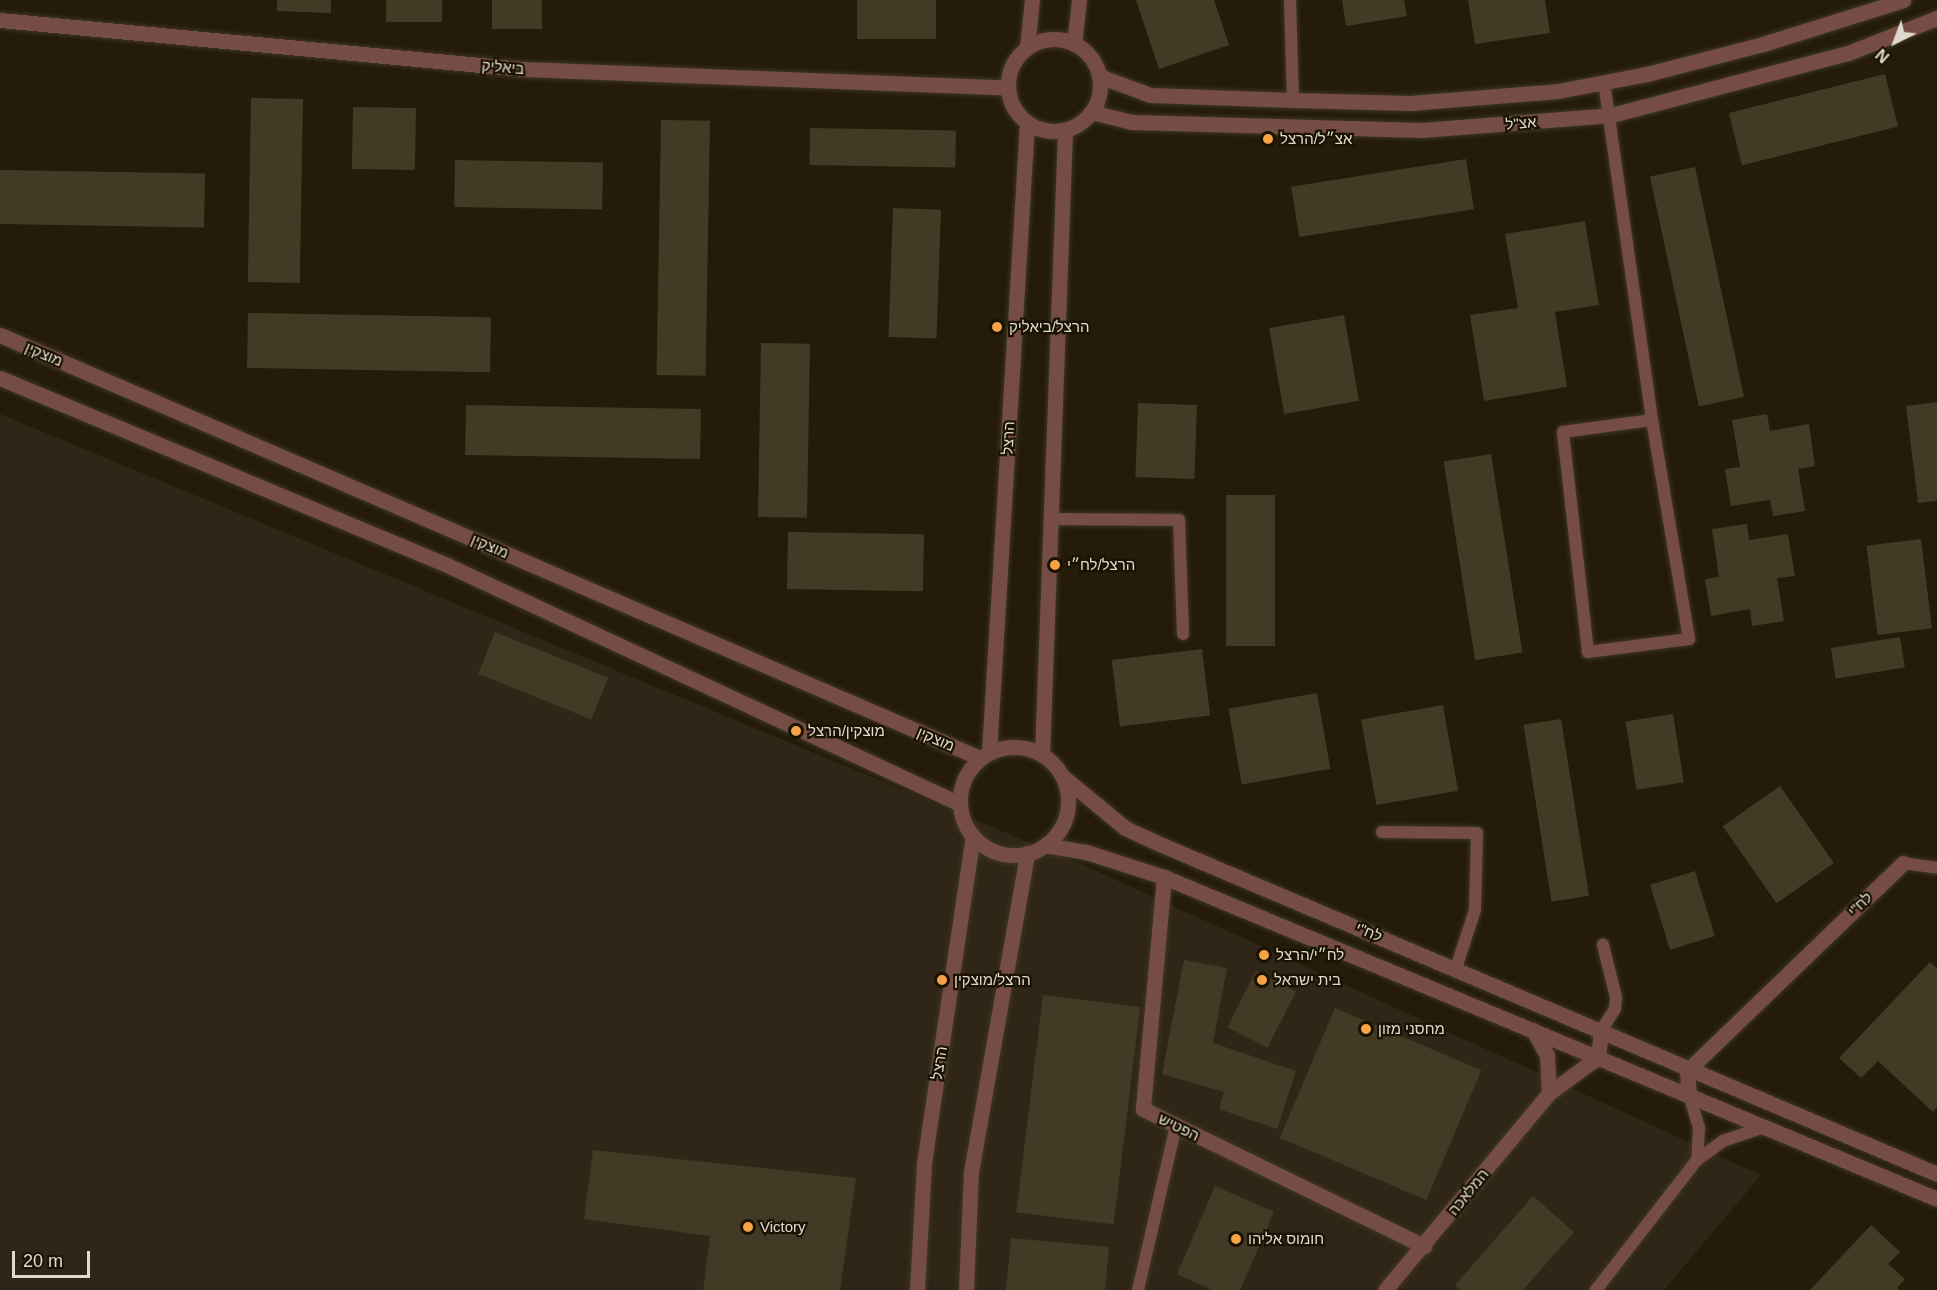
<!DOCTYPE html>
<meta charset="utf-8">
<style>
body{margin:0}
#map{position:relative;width:1937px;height:1290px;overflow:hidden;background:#241c08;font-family:Helvetica,Heebo,sans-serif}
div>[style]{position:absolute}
.commercial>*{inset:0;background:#302617}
.building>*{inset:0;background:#433a26;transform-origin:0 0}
.roads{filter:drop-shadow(0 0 2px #3e3724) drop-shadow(0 0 2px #3e3724)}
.service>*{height:12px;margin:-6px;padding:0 6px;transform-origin:6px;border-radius:6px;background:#754d45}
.minor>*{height:15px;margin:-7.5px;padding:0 7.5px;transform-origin:7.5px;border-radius:7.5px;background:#754d45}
.tertiary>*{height:15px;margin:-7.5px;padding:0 7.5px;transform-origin:7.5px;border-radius:7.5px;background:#754d45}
.tertiary>.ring{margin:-7.5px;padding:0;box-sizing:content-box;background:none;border:15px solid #754d45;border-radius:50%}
.dots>*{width:16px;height:16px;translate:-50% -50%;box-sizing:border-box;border:3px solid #1a1202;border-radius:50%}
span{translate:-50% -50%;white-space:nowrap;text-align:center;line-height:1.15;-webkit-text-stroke:4.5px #1a1202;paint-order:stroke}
.street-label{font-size:15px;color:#e0dace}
.poi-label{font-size:15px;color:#e0dace}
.left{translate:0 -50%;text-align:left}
.north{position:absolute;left:1865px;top:12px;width:60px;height:60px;-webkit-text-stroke:4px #1a1202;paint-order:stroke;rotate:222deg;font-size:16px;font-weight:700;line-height:24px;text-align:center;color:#e0dace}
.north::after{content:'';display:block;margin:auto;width:21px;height:27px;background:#e0dace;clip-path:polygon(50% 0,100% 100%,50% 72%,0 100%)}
.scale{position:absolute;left:12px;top:1251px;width:78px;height:27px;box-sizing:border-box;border:3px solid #e0dace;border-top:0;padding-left:8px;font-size:18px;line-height:21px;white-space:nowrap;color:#e0dace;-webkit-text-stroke:4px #1a1202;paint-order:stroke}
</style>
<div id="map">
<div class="commercial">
<div style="clip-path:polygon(0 414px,1081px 864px,1761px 1175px,1664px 1290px,0 1290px)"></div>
</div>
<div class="building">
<div style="clip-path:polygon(277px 0,331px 0,331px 13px,277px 11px)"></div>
<div style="left:386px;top:0;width:56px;height:22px"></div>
<div style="left:492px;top:0;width:50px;height:29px"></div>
<div style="left:857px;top:0;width:79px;height:39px"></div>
<div style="clip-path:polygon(1136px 0,1214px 0,1229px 45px,1159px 69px)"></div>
<div style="clip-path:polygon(1342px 0,1404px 0,1407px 16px,1346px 26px)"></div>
<div style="clip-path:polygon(1468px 0,1545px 0,1550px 33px,1475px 44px)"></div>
<div style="left:1885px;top:74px;width:54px;height:161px;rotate:76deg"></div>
<div style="left:251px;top:98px;width:52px;height:184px;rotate:1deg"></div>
<div style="left:353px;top:107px;width:63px;height:62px;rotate:1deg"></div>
<div style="left:661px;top:120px;width:49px;height:255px;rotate:1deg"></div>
<div style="left:810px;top:128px;width:146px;height:37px;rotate:1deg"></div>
<div style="left:1466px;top:159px;width:51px;height:177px;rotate:81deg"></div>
<div style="left:455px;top:160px;width:148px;height:47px;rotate:1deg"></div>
<div style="left:1695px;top:167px;width:235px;height:46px;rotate:78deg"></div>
<div style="left:0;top:170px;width:205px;height:54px;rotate:1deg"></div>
<div style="left:893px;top:208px;width:48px;height:129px;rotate:2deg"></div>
<div style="clip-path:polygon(1585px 221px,1599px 305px,1555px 312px,1567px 387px,1484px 401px,1470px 315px,1518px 308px,1505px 234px)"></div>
<div style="left:248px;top:313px;width:243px;height:55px;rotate:1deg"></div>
<div style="left:1344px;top:315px;width:87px;height:76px;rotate:80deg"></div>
<div style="left:761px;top:343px;width:49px;height:174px;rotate:1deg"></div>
<div style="clip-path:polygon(1937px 402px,1937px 501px,1918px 503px,1906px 406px)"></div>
<div style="left:1138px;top:403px;width:59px;height:74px;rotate:2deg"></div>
<div style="left:466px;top:405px;width:235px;height:50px;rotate:1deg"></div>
<div style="clip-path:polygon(1767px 414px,1770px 431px,1809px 424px,1815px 466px,1798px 469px,1805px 511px,1773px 516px,1770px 500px,1731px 506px,1725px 469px,1740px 467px,1732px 420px)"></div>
<div style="left:1491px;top:454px;width:201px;height:48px;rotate:81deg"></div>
<div style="left:1226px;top:495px;width:49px;height:151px"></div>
<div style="clip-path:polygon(1747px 524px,1749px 540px,1788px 534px,1795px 576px,1777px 578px,1784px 621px,1752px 626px,1750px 609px,1711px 616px,1705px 579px,1719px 577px,1712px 529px)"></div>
<div style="left:788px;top:532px;width:136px;height:57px;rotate:1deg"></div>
<div style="left:1921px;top:539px;width:90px;height:55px;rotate:83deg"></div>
<div style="left:495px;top:632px;width:122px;height:45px;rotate:22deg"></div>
<div style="left:1900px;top:637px;width:31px;height:70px;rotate:81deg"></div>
<div style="left:1202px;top:649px;width:67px;height:91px;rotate:83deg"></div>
<div style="left:1317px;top:693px;width:77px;height:90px;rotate:80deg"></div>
<div style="left:1443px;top:705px;width:87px;height:83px;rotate:80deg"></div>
<div style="left:1673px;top:714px;width:69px;height:48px;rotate:81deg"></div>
<div style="left:1561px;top:719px;width:179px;height:38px;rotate:81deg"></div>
<div style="left:1780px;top:786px;width:94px;height:70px;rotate:55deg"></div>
<div style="left:1695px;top:871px;width:68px;height:47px;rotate:73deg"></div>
<div style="clip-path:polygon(1184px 960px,1227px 968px,1213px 1043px,1296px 1071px,1277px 1129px,1219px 1109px,1224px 1092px,1162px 1074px)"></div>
<div style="clip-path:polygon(1930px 962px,1937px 968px,1937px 1107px,1933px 1112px,1878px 1061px,1861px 1078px,1839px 1058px)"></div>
<div style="left:1256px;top:971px;width:45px;height:63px;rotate:27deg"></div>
<div style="left:1043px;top:995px;width:98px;height:219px;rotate:7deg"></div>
<div style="left:1335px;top:1008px;width:159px;height:141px;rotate:23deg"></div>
<div style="clip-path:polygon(593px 1150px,856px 1178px,840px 1290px,703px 1290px,710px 1236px,584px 1219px)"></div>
<div style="clip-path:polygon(1215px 1186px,1274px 1212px,1240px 1290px,1212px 1290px,1177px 1274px)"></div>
<div style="clip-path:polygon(1533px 1196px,1574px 1232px,1523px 1290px,1460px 1290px,1455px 1285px)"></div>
<div style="clip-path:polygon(1871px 1225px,1900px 1252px,1888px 1264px,1905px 1279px,1897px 1288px,1899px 1290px,1810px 1290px)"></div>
<div style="clip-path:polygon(1011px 1238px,1109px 1247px,1105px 1290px,1006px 1290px)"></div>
</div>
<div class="roads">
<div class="service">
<div style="left:1290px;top:0;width:100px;rotate:88.3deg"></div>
<div style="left:1604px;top:82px;width:341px;rotate:81.9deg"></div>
<div style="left:1652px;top:420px;width:222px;rotate:80.4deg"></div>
<div style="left:1689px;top:639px;width:102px;rotate:172.7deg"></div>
<div style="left:1588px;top:652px;width:221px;rotate:-96.5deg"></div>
<div style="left:1563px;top:432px;width:90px;rotate:-7.7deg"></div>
<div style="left:1050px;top:519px;width:129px;rotate:0.4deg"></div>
<div style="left:1179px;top:520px;width:114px;rotate:88deg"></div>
<div style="left:1382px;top:832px;width:95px;rotate:0.6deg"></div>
<div style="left:1477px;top:833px;width:77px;rotate:91.5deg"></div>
<div style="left:1475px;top:910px;width:61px;rotate:108.1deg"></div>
<div style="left:1903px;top:863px;width:34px;rotate:8deg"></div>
<div style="left:1601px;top:1031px;width:26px;rotate:-58deg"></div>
<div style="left:1615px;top:1009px;width:12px;rotate:-85deg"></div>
<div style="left:1616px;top:997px;width:54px;rotate:-104deg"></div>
<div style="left:1689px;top:1095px;width:34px;rotate:73deg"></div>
<div style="left:1699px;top:1127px;width:33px;rotate:93deg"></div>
<div style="left:1138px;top:1290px;width:169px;rotate:-77deg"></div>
<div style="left:1596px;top:1290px;width:165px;rotate:-52.2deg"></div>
<div style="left:1697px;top:1160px;width:32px;rotate:-36deg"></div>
<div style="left:1723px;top:1141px;width:43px;rotate:-18.9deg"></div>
</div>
<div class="minor">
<div style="left:0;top:20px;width:525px;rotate:5.35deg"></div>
<div style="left:523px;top:69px;width:484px;rotate:2.2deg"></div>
<div style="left:1099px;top:76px;width:54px;rotate:20.4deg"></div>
<div style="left:1150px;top:95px;width:143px;rotate:2deg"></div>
<div style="left:1293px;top:100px;width:117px;rotate:1.5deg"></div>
<div style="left:1410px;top:103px;width:148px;rotate:-4.6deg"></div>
<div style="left:1558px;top:91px;width:91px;rotate:-10.8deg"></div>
<div style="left:1647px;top:74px;width:120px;rotate:-14.5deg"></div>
<div style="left:1763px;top:44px;width:147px;rotate:-17.4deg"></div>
<div style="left:1091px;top:112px;width:42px;rotate:13.7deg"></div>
<div style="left:1132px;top:122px;width:290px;rotate:1.6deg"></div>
<div style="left:1422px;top:130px;width:190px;rotate:-4.5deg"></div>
<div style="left:1611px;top:115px;width:245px;rotate:-14.7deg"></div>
<div style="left:1848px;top:53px;width:96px;rotate:-21.5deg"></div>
<div style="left:1164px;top:877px;width:233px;rotate:95.2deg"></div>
<div style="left:1143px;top:1109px;width:313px;rotate:26deg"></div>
<div style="left:1533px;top:1030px;width:29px;rotate:61deg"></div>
<div style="left:1547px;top:1055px;width:38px;rotate:87deg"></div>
<div style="left:1689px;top:1095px;width:24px;rotate:-95deg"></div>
<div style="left:1687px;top:1071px;width:300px;rotate:-43.9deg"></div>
<div style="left:1385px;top:1290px;width:256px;rotate:-50.2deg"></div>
<div style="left:1549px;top:1093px;width:61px;rotate:-36.3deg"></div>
<div style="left:1598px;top:1057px;width:26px;rotate:-83deg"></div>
</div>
<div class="tertiary">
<div class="ring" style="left:1008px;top:39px;width:77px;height:77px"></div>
<div style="left:1074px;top:44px;width:44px;rotate:-83.5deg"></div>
<div style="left:1027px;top:48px;width:48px;rotate:-84.1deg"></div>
<div style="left:0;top:335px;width:1067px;rotate:23.35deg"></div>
<div style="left:0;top:378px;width:485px;rotate:22.7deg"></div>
<div style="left:447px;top:565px;width:566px;rotate:24.98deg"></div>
<div class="ring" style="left:960px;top:747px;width:93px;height:93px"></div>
<div style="left:989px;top:752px;width:630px;rotate:-86.54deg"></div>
<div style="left:1042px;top:755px;width:625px;rotate:-87.89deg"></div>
<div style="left:1062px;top:776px;width:82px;rotate:39.5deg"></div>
<div style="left:1125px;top:828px;width:41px;rotate:24.7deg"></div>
<div style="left:1162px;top:845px;width:842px;rotate:23deg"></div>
<div style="left:1045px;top:845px;width:42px;rotate:9.7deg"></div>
<div style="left:1086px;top:852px;width:82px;rotate:17.8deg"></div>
<div style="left:1164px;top:877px;width:837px;rotate:22.61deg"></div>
<div style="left:917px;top:1290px;width:127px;rotate:-86.8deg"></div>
<div style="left:924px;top:1163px;width:331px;rotate:-81.5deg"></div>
<div style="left:966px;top:1290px;width:118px;rotate:-87.6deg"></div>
<div style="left:971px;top:1172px;width:324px;rotate:-80deg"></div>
</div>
</div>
<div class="dots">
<div style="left:1268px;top:139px;background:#f6a247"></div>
<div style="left:997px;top:327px;background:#f6a247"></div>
<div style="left:1055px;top:565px;background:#f6a247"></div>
<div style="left:796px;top:731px;background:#f6a247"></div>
<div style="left:1264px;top:955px;background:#f6a247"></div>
<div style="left:942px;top:980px;background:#f6a247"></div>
<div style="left:1262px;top:980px;background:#f6a247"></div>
<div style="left:1366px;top:1029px;background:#f6a247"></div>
<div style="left:748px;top:1227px;background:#f6a247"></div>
<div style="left:1236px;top:1239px;background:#f6a247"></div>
</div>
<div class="street-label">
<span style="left:503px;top:67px;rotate:5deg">ביאליק</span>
<span style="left:1521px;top:123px;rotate:-5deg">אצ"ל</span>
<span style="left:44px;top:354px;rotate:23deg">מוצקין</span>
<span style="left:1008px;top:438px;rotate:-87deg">הרצל</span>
<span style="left:490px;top:546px;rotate:23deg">מוצקין</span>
<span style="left:936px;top:739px;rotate:23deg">מוצקין</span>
<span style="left:1860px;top:904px;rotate:-44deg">לח"י</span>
<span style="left:1369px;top:932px;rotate:23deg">לח"י</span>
<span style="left:939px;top:1063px;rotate:-81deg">הרצל</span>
<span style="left:1179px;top:1127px;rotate:26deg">הפטיש</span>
<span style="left:1468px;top:1192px;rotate:-51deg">המלאכה</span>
</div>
<div class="poi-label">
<span class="left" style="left:1280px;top:139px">אצ״ל/הרצל</span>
<span class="left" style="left:1009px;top:327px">הרצל/ביאליק</span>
<span class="left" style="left:1067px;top:565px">הרצל/לח״י</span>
<span class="left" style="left:808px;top:731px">מוצקין/הרצל</span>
<span class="left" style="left:1276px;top:955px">לח״י/הרצל</span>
<span class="left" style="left:954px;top:980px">הרצל/מוצקין</span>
<span class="left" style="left:1274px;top:980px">בית ישראל</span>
<span class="left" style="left:1378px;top:1029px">מחסני מזון</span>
<span class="left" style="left:760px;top:1227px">Victory</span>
<span class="left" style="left:1248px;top:1239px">חומוס אליהו</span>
</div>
<div class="north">N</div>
<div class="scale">20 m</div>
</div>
